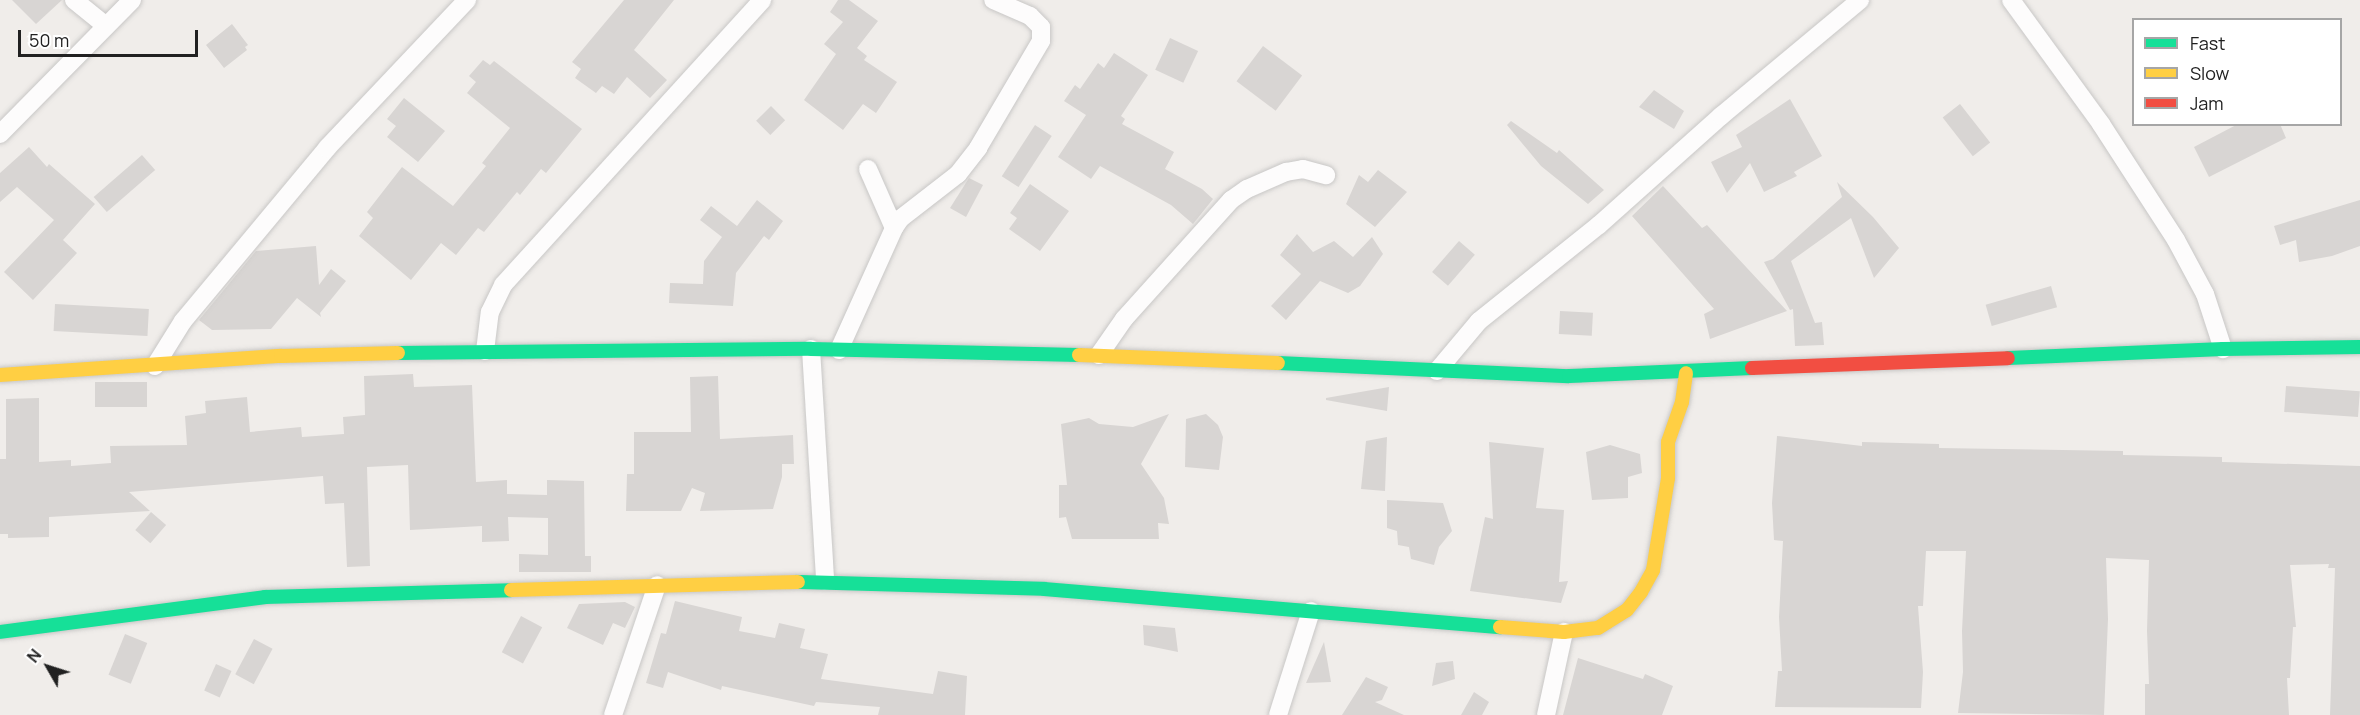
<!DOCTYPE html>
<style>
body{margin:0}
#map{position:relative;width:2360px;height:715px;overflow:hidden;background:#f0edea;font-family:Manrope,sans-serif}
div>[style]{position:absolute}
.building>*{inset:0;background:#d8d5d3;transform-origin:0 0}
.roads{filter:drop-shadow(0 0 2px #c8c7c6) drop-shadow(0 0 2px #c8c7c6)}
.street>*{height:18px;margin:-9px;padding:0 9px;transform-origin:9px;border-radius:9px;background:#fdfcfc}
.fast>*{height:14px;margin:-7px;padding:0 7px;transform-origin:7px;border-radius:7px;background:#16e098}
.slow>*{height:14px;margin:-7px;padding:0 7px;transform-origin:7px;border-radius:7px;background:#ffcf43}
.jam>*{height:14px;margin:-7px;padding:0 7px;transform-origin:7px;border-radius:7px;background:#f24e42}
span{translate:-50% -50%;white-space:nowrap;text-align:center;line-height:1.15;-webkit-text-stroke:6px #fff;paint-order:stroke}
.legend{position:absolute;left:2132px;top:18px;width:210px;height:108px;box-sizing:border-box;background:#fff;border:2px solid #a6a6a6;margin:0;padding:8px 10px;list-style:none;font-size:18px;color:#212121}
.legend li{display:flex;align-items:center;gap:12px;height:30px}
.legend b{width:30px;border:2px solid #a6a6a6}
.north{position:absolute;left:18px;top:637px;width:60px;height:60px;-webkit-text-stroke:4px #fff;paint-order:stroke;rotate:309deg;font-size:16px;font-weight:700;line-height:24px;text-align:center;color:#212121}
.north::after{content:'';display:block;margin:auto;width:21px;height:27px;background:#212121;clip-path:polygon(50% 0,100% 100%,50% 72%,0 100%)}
.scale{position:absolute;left:18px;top:30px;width:180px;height:27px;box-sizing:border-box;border:3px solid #212121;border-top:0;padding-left:8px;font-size:18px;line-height:21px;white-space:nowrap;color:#212121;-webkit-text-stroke:4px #fff;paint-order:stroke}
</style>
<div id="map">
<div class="building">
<div style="clip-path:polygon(12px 0,62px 0,36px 24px)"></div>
<div style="clip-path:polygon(624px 0,674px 0,634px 50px,667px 80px,650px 98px,627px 77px,614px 94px,602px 86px,596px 93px,575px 78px,581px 69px,572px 62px)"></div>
<div style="clip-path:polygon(838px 0,849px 0,878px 21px,857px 48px,867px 56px,864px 60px,897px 82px,876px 113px,863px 104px,843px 130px,804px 100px,836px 54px,824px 44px,843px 22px,830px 12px)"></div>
<div style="clip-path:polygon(232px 24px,248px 45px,245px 47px,247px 50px,224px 68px,206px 45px)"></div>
<div style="left:1170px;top:38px;width:31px;height:35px;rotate:25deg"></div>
<div style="left:1263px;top:46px;width:49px;height:44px;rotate:37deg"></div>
<div style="clip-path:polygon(1114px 53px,1148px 75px,1121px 116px,1125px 119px,1122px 124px,1174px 152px,1165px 169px,1202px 189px,1213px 199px,1193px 224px,1171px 205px,1100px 166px,1091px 179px,1058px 157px,1086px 115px,1064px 101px,1075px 85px,1080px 89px,1098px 63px,1104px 68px)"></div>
<div style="clip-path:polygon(483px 60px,490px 65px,494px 61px,582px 129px,546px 173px,541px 169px,520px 195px,517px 192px,484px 232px,478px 228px,456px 255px,441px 243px,411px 280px,359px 236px,373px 218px,367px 212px,402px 167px,453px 206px,486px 166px,482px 163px,510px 128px,467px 93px,476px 82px,469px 76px)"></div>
<div style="clip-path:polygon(1654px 90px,1684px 111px,1674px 129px,1639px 107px)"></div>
<div style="clip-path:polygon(404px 98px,445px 131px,418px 162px,387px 137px,396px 126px,387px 119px)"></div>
<div style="clip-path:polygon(1790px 99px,1822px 156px,1794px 172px,1797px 176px,1764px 192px,1750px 163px,1727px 193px,1711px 162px,1742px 147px,1736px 135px)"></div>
<div style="left:1960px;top:104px;width:49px;height:22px;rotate:52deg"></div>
<div style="left:771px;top:106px;width:20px;height:21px;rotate:45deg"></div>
<div style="clip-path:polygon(1511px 121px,1557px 153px,1559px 150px,1604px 190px,1588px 204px,1541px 166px,1507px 125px)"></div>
<div style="clip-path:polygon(2238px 124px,2280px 124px,2286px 138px,2209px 177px,2194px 147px)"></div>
<div style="left:1035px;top:125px;width:20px;height:61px;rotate:33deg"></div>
<div style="clip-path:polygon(29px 147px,47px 167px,49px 164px,95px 204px,63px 240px,77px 253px,33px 300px,4px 272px,54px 220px,17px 187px,0 202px,0 173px)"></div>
<div style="left:142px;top:155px;width:20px;height:64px;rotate:49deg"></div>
<div style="clip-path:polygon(1378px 170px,1407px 192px,1375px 227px,1346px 204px,1359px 175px,1368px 182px)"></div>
<div style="clip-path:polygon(969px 178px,983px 185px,966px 217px,950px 208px)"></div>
<div style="clip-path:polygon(1837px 182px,1873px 217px,1899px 248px,1874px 278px,1851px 218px,1791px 261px,1815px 323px,1822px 322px,1824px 345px,1795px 346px,1793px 309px,1790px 310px,1764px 262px,1773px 259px,1842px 197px)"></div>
<div style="clip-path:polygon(1030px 184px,1069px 211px,1040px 251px,1009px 229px,1017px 218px,1010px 213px)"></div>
<div style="clip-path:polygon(1663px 186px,1702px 228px,1707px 225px,1787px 311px,1710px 339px,1704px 314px,1714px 309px,1632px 216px)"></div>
<div style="clip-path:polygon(757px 200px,783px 221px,769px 240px,764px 236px,736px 273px,733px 306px,669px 303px,670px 283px,703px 284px,704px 261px,722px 237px,700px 220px,711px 206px,737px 226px)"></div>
<div style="clip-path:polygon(2360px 200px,2360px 246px,2332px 256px,2299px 262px,2296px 240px,2280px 245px,2274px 226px)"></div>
<div style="clip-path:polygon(1297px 234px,1313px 252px,1334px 241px,1353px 257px,1372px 237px,1383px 254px,1360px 286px,1348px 293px,1320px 281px,1286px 320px,1271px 306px,1301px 274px,1280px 255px)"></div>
<div style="left:1459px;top:241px;width:21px;height:41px;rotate:41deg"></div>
<div style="clip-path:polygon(316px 246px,319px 285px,331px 269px,346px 281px,320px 313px,321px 317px,297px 298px,271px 329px,212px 330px,199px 320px,256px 251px)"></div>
<div style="left:2051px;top:286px;width:22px;height:68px;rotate:74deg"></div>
<div style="left:55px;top:304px;width:94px;height:27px;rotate:3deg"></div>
<div style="left:1560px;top:311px;width:33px;height:23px;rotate:3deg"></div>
<div style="clip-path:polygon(413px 374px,414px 387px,472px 385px,476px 482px,507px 480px,507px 494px,547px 495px,547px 480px,584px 481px,585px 556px,591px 556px,591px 572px,519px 572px,519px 554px,548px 555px,548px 518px,508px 517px,509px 541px,482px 542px,482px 526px,410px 530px,408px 465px,367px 467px,370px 566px,347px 567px,344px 503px,325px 504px,323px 476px,129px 492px,150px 511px,49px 517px,49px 537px,8px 538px,8px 534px,0 534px,0 459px,6px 459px,6px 399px,39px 398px,39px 462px,71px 460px,71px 466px,111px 463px,110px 446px,187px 445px,185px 416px,206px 413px,205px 401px,247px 397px,250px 432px,301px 427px,302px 437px,344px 434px,343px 417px,365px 415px,364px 376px)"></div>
<div style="clip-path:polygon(718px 376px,720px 439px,793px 435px,794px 464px,782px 464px,782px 477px,773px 509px,700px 511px,705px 493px,692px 488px,681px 511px,626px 511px,627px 474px,634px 474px,634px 432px,691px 432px,690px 377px)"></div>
<div style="left:147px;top:382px;width:25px;height:52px;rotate:90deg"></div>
<div style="left:2286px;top:386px;width:74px;height:26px;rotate:4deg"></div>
<div style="clip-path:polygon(1389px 387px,1387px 411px,1326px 400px,1326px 398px)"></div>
<div style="clip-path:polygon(1169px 414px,1141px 464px,1164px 498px,1169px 524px,1158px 523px,1159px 539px,1072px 539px,1066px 517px,1059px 518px,1059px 485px,1067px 485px,1061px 424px,1089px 418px,1099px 424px,1133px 427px)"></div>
<div style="clip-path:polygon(1206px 414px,1218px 425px,1223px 437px,1219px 470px,1185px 467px,1186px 419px)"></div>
<div style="clip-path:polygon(1777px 436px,1862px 446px,1862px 442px,1939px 444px,1939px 448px,2123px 451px,2123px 455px,2222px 457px,2222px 462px,2360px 466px,2360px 715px,2330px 715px,2335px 568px,2328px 568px,2329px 564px,2290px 565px,2296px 627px,2293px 627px,2290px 678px,2287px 678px,2289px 715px,2145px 715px,2145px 684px,2149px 684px,2147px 631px,2149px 560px,2106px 558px,2108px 619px,2104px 715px,1958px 713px,1963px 672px,1962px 631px,1966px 551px,1926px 551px,1923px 606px,1918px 606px,1923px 672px,1921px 708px,1775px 707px,1778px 671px,1782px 671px,1779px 617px,1783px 541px,1774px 540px,1772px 503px)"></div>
<div style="clip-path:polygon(1387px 437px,1385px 491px,1361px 489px,1366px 441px)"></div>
<div style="clip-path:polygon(1489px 442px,1544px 448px,1536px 508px,1564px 510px,1559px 582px,1568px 581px,1561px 603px,1470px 591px,1485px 517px,1493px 519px)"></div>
<div style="clip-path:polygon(1610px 445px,1640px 454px,1642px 473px,1628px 477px,1628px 498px,1592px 500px,1586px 452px)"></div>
<div style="clip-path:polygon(1387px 500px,1443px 503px,1452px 531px,1439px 547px,1434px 565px,1411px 559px,1409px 547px,1398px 545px,1397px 531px,1387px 528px)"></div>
<div style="left:151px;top:512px;width:20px;height:24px;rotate:41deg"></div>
<div style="clip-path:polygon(675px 601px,742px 617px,739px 631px,775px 638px,779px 623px,805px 629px,800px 648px,828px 654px,821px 679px,933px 694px,938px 671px,967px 676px,965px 715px,878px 715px,880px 707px,816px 702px,814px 706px,722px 686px,721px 690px,668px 672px,663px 688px,646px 683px,661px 633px,666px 634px)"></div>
<div style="clip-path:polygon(625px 602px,635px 607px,625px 628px,613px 623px,603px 645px,567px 628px,579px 604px)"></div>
<div style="left:521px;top:616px;width:24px;height:41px;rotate:28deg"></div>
<div style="clip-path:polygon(1143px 625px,1175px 628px,1178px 652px,1144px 645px)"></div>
<div style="left:125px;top:634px;width:24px;height:44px;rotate:22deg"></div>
<div style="left:254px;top:639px;width:21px;height:40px;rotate:28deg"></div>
<div style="clip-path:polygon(1324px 642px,1331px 682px,1306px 683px)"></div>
<div style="clip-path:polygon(1578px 658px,1643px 679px,1645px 674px,1673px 686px,1662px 715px,1563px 715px)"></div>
<div style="clip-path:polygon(1453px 661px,1455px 679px,1432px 686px,1436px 663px)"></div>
<div style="left:216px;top:664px;width:17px;height:29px;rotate:24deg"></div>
<div style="clip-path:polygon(1366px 677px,1388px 687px,1382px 700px,1375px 702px,1404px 715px,1342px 715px)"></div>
<div style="clip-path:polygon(1474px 692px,1489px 702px,1482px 715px,1461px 715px)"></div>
</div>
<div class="roads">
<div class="street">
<div style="left:74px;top:0;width:41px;rotate:39.1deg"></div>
<div style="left:2011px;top:0;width:153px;rotate:54deg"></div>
<div style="left:2101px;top:124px;width:138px;rotate:57.1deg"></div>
<div style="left:2176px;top:240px;width:61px;rotate:61.8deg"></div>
<div style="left:2205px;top:294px;width:58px;rotate:71.9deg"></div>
<div style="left:0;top:134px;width:188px;rotate:-45.4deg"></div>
<div style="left:868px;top:169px;width:64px;rotate:66.2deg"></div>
<div style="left:811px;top:349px;width:232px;rotate:86.5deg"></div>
<div style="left:839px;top:350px;width:134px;rotate:-65.7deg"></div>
<div style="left:894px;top:228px;width:11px;rotate:-56deg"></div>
<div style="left:900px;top:219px;width:73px;rotate:-37.8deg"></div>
<div style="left:958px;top:174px;width:33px;rotate:-52deg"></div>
<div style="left:978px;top:148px;width:124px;rotate:-59.5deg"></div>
<div style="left:1041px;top:41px;width:14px;rotate:-90deg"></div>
<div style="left:1041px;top:27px;width:16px;rotate:-135deg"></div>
<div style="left:1030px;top:16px;width:40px;rotate:-156.6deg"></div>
<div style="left:485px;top:351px;width:39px;rotate:-83deg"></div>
<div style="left:490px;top:312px;width:30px;rotate:-64deg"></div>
<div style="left:503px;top:285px;width:385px;rotate:-47.7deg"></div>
<div style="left:1099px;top:355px;width:44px;rotate:-55.2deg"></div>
<div style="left:1124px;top:319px;width:160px;rotate:-48deg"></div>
<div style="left:1231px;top:200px;width:19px;rotate:-35deg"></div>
<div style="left:1247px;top:189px;width:43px;rotate:-23.6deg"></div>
<div style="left:1286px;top:172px;width:17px;rotate:-10deg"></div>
<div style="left:1303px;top:169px;width:24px;rotate:15deg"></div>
<div style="left:155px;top:366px;width:53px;rotate:-58.1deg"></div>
<div style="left:183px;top:321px;width:225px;rotate:-50.2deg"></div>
<div style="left:327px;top:148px;width:204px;rotate:-46.6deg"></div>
<div style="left:1437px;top:371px;width:65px;rotate:-50deg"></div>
<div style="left:1479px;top:321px;width:154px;rotate:-38.7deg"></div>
<div style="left:1599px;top:225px;width:164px;rotate:-41.8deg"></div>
<div style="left:1721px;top:116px;width:181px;rotate:-39.8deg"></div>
<div style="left:613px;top:715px;width:137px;rotate:-71.3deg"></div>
<div style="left:1278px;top:715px;width:109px;rotate:-72.4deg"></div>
<div style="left:1546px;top:715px;width:85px;rotate:-77.8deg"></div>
</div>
<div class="fast">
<div style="left:398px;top:353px;width:413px;rotate:-0.6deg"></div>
<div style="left:811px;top:349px;width:268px;rotate:1.3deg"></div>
<div style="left:2008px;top:358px;width:215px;rotate:-2.4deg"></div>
<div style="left:2223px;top:349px;width:137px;rotate:-0.8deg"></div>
<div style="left:1278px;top:363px;width:291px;rotate:2.6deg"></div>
<div style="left:1569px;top:376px;width:183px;rotate:-2.5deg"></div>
<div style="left:798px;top:582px;width:246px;rotate:1.6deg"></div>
<div style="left:1044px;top:589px;width:458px;rotate:4.8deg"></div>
<div style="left:0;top:632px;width:267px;rotate:-7.5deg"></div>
<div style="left:265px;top:597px;width:246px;rotate:-1.6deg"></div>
</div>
<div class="slow">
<div style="left:1079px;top:355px;width:199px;rotate:2.3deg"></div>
<div style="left:0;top:375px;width:282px;rotate:-3.9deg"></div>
<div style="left:281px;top:356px;width:117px;rotate:-1.5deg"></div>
<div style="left:511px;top:590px;width:287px;rotate:-1.6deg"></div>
<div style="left:1500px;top:627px;width:64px;rotate:4.5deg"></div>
<div style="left:1564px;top:632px;width:34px;rotate:-7deg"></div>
<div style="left:1598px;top:628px;width:34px;rotate:-32deg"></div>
<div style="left:1627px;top:610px;width:23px;rotate:-52deg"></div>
<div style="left:1641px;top:592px;width:25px;rotate:-61deg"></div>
<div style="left:1653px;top:570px;width:93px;rotate:-80.7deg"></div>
<div style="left:1668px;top:478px;width:36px;rotate:-90deg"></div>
<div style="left:1668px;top:442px;width:42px;rotate:-70.7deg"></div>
<div style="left:1682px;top:402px;width:29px;rotate:-82deg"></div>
</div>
<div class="jam">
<div style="left:1752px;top:368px;width:256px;rotate:-2.2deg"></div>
</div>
</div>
<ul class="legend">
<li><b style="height:8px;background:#16e098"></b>Fast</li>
<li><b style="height:8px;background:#ffcf43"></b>Slow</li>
<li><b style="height:8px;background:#f24e42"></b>Jam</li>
</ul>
<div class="north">N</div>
<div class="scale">50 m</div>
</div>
